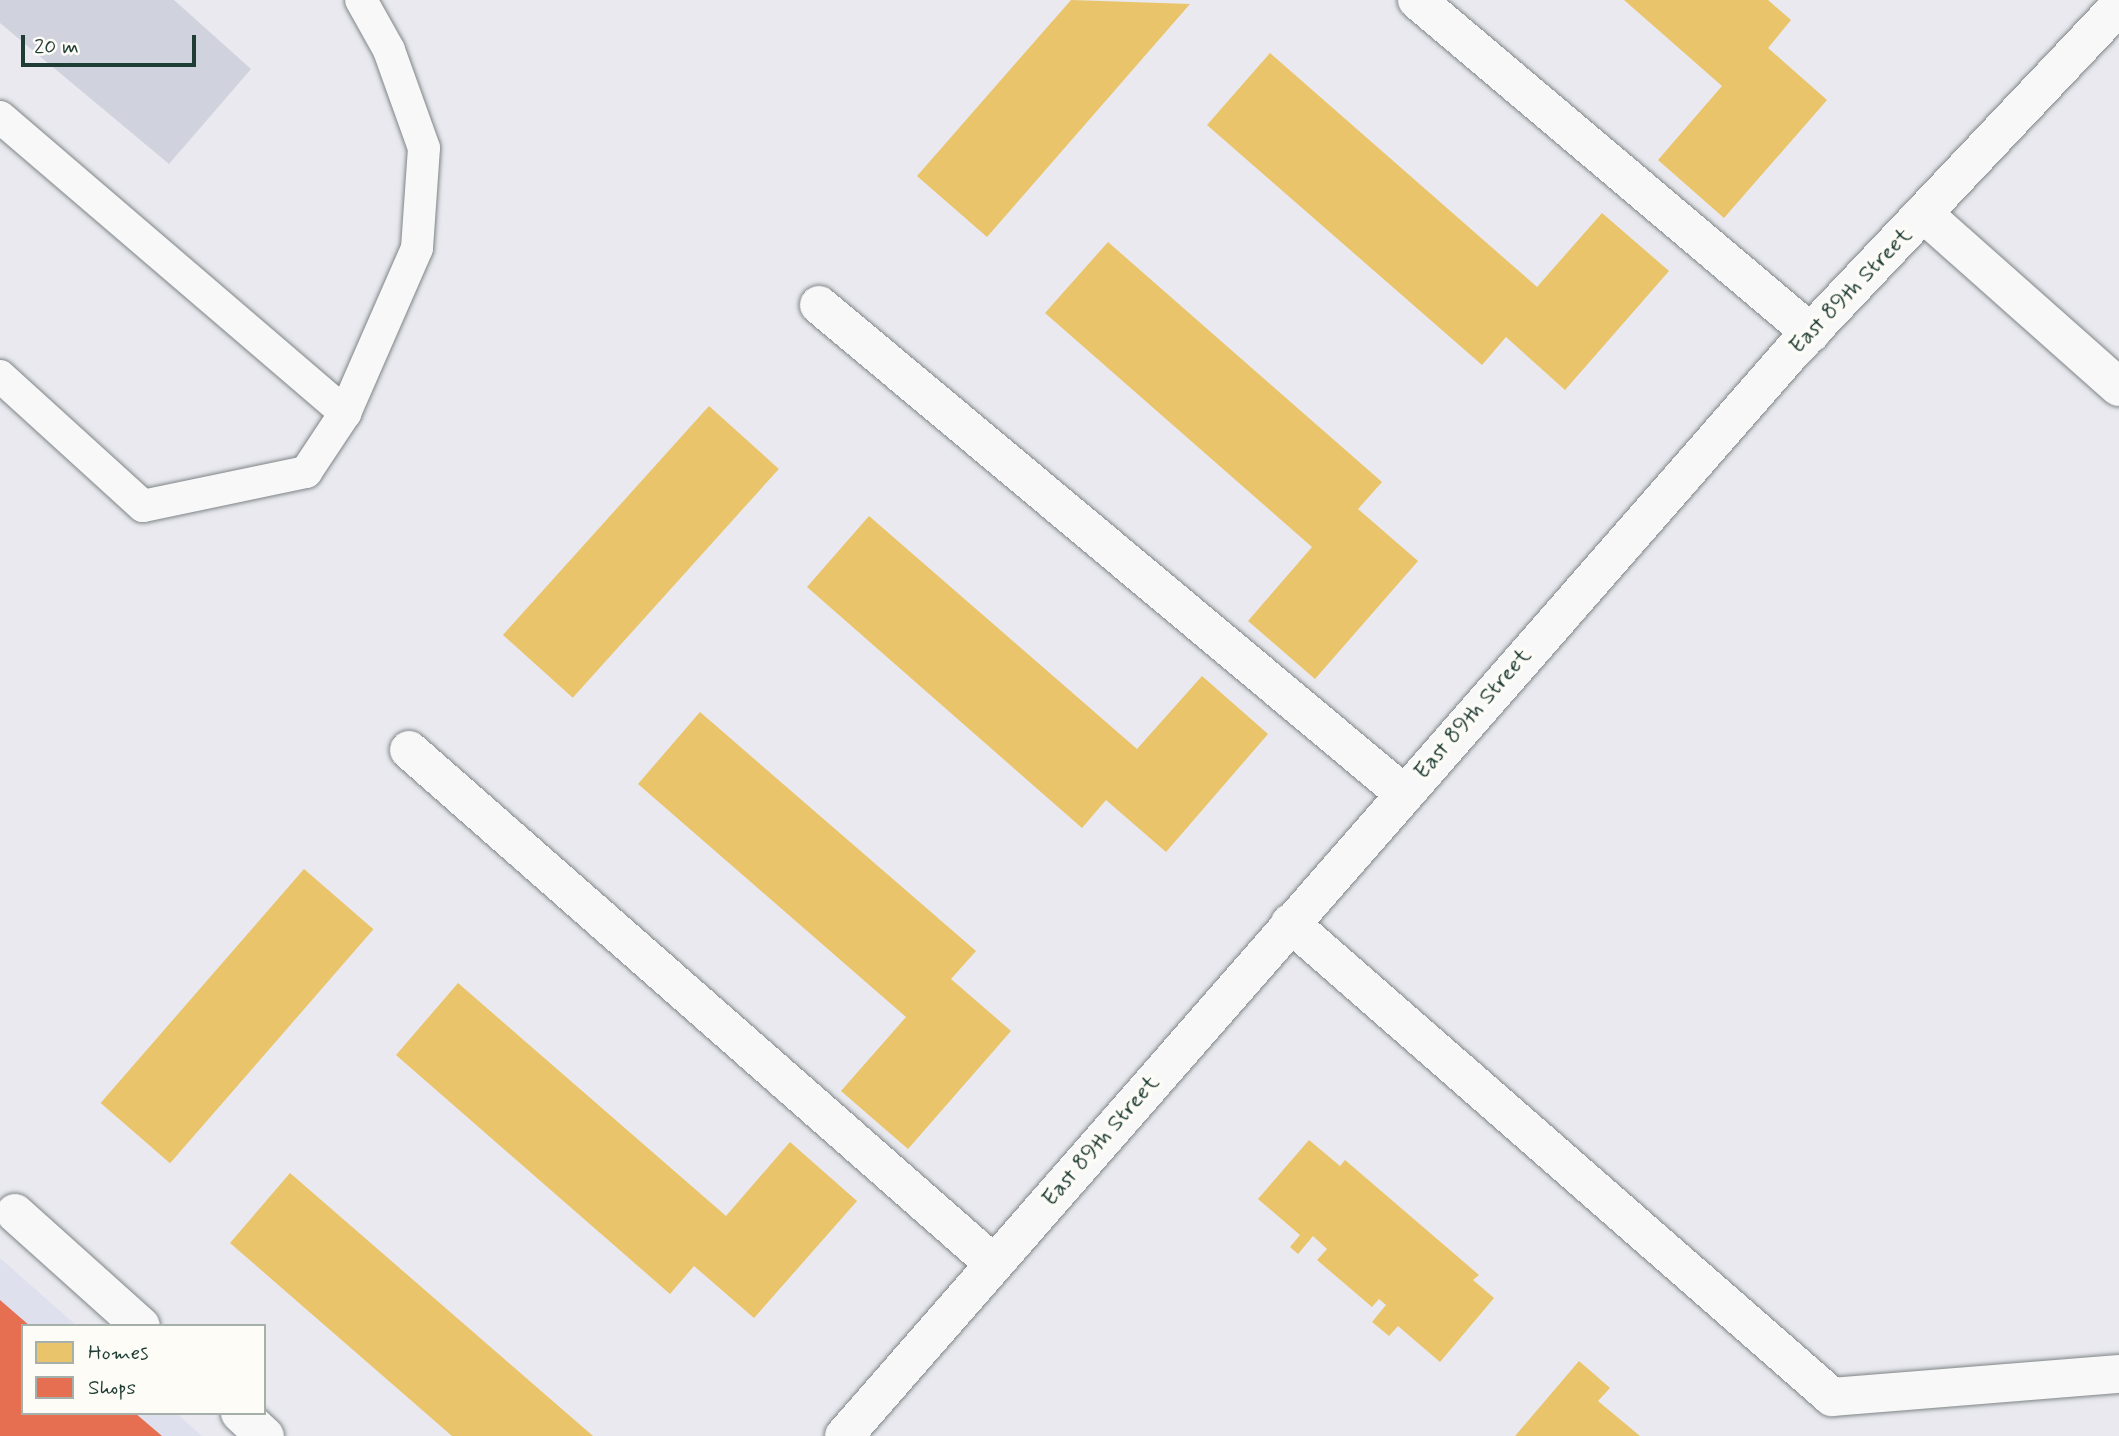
<!DOCTYPE html>
<style>
body{margin:0}
#map{position:relative;width:2119px;height:1436px;overflow:hidden;background:#e9e9ef;font-family:Mynerve,sans-serif}
div>[style]{position:absolute}
.built>*{inset:0;background:#dfe0ee}
.homes>*{inset:0;background:#e9c46a;transform-origin:0 0}
.shops>*{inset:0;background:#e76f51}
.building>*{inset:0;background:#d0d2de}
.roads{filter:drop-shadow(0 0 2px #7f8586) drop-shadow(0 0 2px #7f8586)}
.service>*{height:32px;margin:-16px;padding:0 16px;transform-origin:16px;border-radius:16px;background:#f8f8f8}
.minor>*{height:38px;margin:-19px;padding:0 19px;transform-origin:19px;border-radius:19px;background:#f8f8f8}
span{translate:-50% -50%;white-space:nowrap;text-align:center;line-height:1.15;-webkit-text-stroke:7px #fdfcf7;paint-order:stroke}
.street-label{font-size:23px;color:#1f3d34}
.legend{position:absolute;left:21px;top:1324px;width:245px;height:91px;box-sizing:border-box;background:#fdfcf7;border:2px solid #a4b0a9;margin:0;padding:9px 12px;list-style:none;font-size:21px;color:#1f3d34}
.legend li{display:flex;align-items:center;gap:14px;height:35px}
.legend b{width:35px;border:2px solid #a4b0a9}
.scale{position:absolute;left:21px;top:35px;width:175px;height:32px;box-sizing:border-box;border:4px solid #1f3d34;border-top:0;padding-left:9px;font-size:21px;line-height:24px;white-space:nowrap;color:#1f3d34;-webkit-text-stroke:5px #fdfcf7;paint-order:stroke}
</style>
<div id="map">
<div class="built">
<div style="clip-path:polygon(0 1258px,77px 1326px,23px 1326px,23px 1413px,176px 1413px,202px 1436px,0 1436px)"></div>
</div>
<div class="homes">
<div style="clip-path:polygon(1071px 0,1190px 4px,987px 237px,917px 176px)"></div>
<div style="clip-path:polygon(1624px 0,1768px 0,1791px 20px,1768px 48px,1827px 100px,1724px 218px,1658px 160px,1722px 86px)"></div>
<div style="clip-path:polygon(1270px 53px,1537px 287px,1602px 213px,1669px 271px,1565px 390px,1506px 337px,1482px 365px,1207px 125px)"></div>
<div style="clip-path:polygon(1108px 242px,1382px 482px,1358px 509px,1418px 561px,1315px 679px,1248px 621px,1312px 547px,1045px 313px)"></div>
<div style="left:709px;top:406px;width:94px;height:308px;rotate:42deg"></div>
<div style="clip-path:polygon(869px 516px,1137px 749px,1202px 676px,1268px 734px,1166px 852px,1106px 800px,1082px 828px,807px 587px)"></div>
<div style="clip-path:polygon(700px 712px,976px 951px,951px 979px,1011px 1031px,908px 1149px,841px 1091px,906px 1017px,638px 784px)"></div>
<div style="left:304px;top:869px;width:92px;height:310px;rotate:41deg"></div>
<div style="clip-path:polygon(458px 983px,726px 1216px,790px 1142px,857px 1201px,754px 1318px,694px 1266px,670px 1294px,396px 1055px)"></div>
<div style="clip-path:polygon(1309px 1140px,1340px 1166px,1345px 1160px,1479px 1275px,1473px 1280px,1494px 1298px,1440px 1362px,1398px 1326px,1389px 1336px,1372px 1322px,1386px 1305px,1379px 1299px,1372px 1307px,1317px 1260px,1327px 1249px,1313px 1236px,1298px 1254px,1290px 1247px,1300px 1235px,1258px 1199px)"></div>
<div style="clip-path:polygon(290px 1173px,593px 1436px,452px 1436px,230px 1243px)"></div>
<div style="clip-path:polygon(1579px 1361px,1610px 1388px,1598px 1401px,1640px 1436px,1515px 1436px)"></div>
</div>
<div class="shops">
<div style="clip-path:polygon(0 1300px,30px 1326px,23px 1326px,23px 1413px,135px 1413px,162px 1436px,0 1436px)"></div>
</div>
<div class="building">
<div style="clip-path:polygon(0 0,174px 0,251px 69px,169px 164px,0 23px)"></div>
</div>
<div class="roads">
<div class="service">
<div style="left:0;top:117px;width:455px;rotate:40.6deg"></div>
<div style="left:0;top:376px;width:193px;rotate:42.3deg"></div>
<div style="left:143px;top:506px;width:167px;rotate:-11.8deg"></div>
<div style="left:306px;top:472px;width:71px;rotate:-56.5deg"></div>
<div style="left:345px;top:413px;width:180px;rotate:-66.4deg"></div>
<div style="left:417px;top:248px;width:100px;rotate:-86deg"></div>
<div style="left:424px;top:148px;width:104px;rotate:-109.7deg"></div>
<div style="left:389px;top:50px;width:57px;rotate:-119.2deg"></div>
</div>
<div class="minor">
<div style="left:1417px;top:0;width:516px;rotate:40.2deg"></div>
<div style="left:1925px;top:215px;width:259px;rotate:41.6deg"></div>
<div style="left:819px;top:305px;width:761px;rotate:39.88deg"></div>
<div style="left:409px;top:750px;width:779px;rotate:41.3deg"></div>
<div style="left:1290px;top:923px;width:720px;rotate:41.17deg"></div>
<div style="left:1832px;top:1397px;width:288px;rotate:-4.6deg"></div>
<div style="left:15px;top:1213px;width:169px;rotate:41.9deg"></div>
<div style="left:240px;top:1413px;width:34px;rotate:43deg"></div>
<div style="left:844px;top:1436px;width:1436px;rotate:-48.84deg"></div>
<div style="left:1789px;top:355px;width:480px;rotate:-46.6deg"></div>
</div>
</div>
<div class="street-label">
<span style="left:1851px;top:291px;rotate:-46deg">East 89th Street</span>
<span style="left:1473px;top:714px;rotate:-49deg">East 89th Street</span>
<span style="left:1101px;top:1141px;rotate:-49deg">East 89th Street</span>
</div>
<ul class="legend">
<li><b style="height:19px;background:#e9c46a"></b>Homes</li>
<li><b style="height:19px;background:#e76f51"></b>Shops</li>
</ul>
<div class="scale">20 m</div>
</div>
